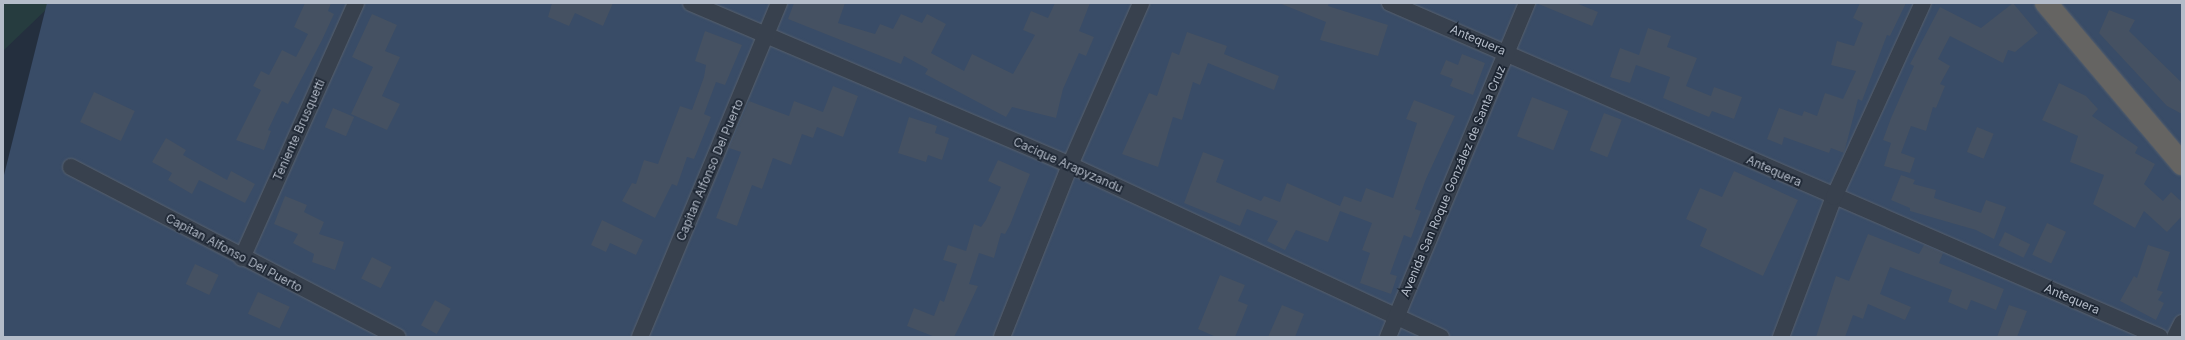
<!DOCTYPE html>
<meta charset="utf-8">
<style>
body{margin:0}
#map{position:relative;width:2185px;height:340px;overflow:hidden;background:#242f3e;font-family:Inter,sans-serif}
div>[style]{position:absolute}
.green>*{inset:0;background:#263c3f}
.water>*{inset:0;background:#394c67}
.building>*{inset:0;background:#455162;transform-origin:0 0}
.roads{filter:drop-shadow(0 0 1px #565f6c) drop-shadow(0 0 1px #565f6c)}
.minor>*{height:16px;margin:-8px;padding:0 8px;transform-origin:8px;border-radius:8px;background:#38414e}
.trunk>*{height:22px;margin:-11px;padding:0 11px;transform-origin:11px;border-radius:11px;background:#656462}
span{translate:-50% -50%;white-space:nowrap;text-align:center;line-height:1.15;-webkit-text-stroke:3.5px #1d2633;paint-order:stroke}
.street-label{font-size:12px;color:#b4bcc9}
.frame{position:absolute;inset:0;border:4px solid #b4bcc9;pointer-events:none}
</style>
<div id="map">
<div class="green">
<div style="clip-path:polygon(3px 3px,53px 3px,3px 51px)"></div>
</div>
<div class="water">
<div style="clip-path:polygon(47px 3px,2182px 3px,2182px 337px,3px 337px,3px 179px)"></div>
</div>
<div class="building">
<div style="clip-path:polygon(305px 3px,331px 3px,328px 11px,334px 14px,322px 40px,288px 104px,282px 101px,268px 130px,271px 131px,264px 150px,236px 140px,261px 90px,253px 86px,261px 71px,269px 75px,282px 50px,296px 57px,308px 34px,294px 27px)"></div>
<div style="clip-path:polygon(552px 3px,613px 3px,603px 26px,575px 13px,569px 26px,548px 17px)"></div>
<div style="clip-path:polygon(794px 3px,845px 3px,838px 23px,875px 34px,880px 24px,893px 29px,901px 14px,922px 23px,927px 14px,946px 24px,931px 53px,964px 71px,972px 54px,1013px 74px,1035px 35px,1023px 30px,1031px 11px,1048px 18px,1055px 3px,1090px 3px,1079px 31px,1094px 37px,1086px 56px,1079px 53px,1063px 89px,1056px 118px,1012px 107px,1006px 117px,925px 74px,928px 69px,904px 56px,901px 64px,788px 19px)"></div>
<div style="clip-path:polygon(1279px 3px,1329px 3px,1328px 6px,1388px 25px,1378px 56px,1320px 40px,1326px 22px)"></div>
<div style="clip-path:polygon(1536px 3px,1576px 3px,1598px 12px,1592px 26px)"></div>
<div style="clip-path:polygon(1860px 3px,1906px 3px,1890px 36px,1887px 35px,1862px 101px,1858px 99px,1844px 153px,1831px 148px,1829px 153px,1784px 137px,1782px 145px,1767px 139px,1779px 108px,1802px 116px,1804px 111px,1817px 116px,1825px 93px,1843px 99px,1856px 71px,1831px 65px,1837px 41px,1854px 46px,1863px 23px,1853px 18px)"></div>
<div style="clip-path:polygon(2013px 3px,2038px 33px,2015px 52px,2008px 50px,2003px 63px,1950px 36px,1938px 59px,1950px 66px,1940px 84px,1945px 86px,1936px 108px,1933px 107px,1926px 131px,1911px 126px,1901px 153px,1915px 158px,1910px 173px,1884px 166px,1891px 143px,1883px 140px,1891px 118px,1914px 66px,1910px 64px,1940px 7px,1981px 28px)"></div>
<div style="clip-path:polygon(2109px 10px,2135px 20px,2129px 31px,2182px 83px,2182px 114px,2167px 106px,2099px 33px)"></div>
<div style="clip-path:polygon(372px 14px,397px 25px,385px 51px,400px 57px,382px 96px,400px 104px,387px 130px,351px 114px,373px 67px,352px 57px)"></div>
<div style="clip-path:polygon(1648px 28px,1671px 36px,1667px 47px,1697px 58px,1686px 86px,1711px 96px,1714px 87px,1742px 97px,1734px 119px,1712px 111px,1709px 117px,1663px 98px,1670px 77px,1636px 65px,1630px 83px,1610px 77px,1620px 48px,1639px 55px)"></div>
<div style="clip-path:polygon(705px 31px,742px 45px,725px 85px,716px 82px,704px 114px,711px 117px,694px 159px,687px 157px,677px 186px,672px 184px,655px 218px,622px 201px,632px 183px,636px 184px,644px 160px,658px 164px,680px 106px,692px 110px,704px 77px,706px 65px,695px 61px)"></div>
<div style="clip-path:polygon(1187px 32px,1227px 46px,1224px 54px,1279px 76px,1274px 90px,1208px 63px,1200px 85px,1193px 82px,1182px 120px,1173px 117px,1158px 167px,1122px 154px,1149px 93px,1157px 96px,1172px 52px,1179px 55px)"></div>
<div style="clip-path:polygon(1462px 54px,1485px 63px,1473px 95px,1450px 86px,1453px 79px,1440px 74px,1446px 60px,1458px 65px)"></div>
<div style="clip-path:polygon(2059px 83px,2086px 96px,2098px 109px,2092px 116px,2138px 147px,2135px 153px,2155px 164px,2144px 184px,2163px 201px,2171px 192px,2182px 202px,2182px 216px,2167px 232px,2144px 211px,2135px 228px,2093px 204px,2104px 175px,2070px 162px,2078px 136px,2042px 120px)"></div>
<div style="clip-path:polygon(833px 86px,858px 96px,843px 137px,817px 127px,813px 138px,802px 134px,791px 165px,773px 158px,762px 189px,752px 185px,737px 226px,716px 218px,741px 152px,729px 148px,749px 101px,789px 116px,794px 101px,823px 112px)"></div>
<div style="left:94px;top:92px;width:45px;height:33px;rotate:25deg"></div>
<div style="left:1532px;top:97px;width:39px;height:42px;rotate:21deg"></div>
<div style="clip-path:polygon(1414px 100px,1455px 116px,1426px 179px,1415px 209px,1421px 211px,1411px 238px,1404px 235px,1390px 274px,1397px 276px,1391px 294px,1360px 283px,1370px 253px,1362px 250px,1372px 223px,1340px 211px,1328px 242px,1296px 230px,1285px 250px,1267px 241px,1278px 221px,1247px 209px,1240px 226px,1184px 203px,1203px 152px,1224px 160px,1216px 182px,1261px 201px,1264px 196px,1280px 202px,1287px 183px,1340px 206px,1344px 196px,1361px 202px,1366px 188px,1393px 198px,1417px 123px,1406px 119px)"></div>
<div style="left:333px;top:108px;width:23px;height:21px;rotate:23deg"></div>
<div style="left:1604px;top:113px;width:19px;height:40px;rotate:21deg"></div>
<div style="clip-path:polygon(909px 117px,937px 126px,935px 133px,949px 138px,942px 160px,928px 155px,926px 162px,898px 153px)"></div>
<div style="left:1977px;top:127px;width:18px;height:27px;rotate:22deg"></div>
<div style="clip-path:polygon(166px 138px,186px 150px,183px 155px,227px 180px,231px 171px,255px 184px,245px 203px,199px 180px,192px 194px,168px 180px,172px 173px,152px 162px)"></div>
<div style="clip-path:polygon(998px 160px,1030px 174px,1010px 225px,1005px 234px,1001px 233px,994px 258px,979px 253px,969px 284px,978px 286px,959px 327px,954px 337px,935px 337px,907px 326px,914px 308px,934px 316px,940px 300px,944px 302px,957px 264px,943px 260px,948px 245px,966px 251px,974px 224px,981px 227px,986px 220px,1001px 187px,988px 181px)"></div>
<div style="clip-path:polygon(1734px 171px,1798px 200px,1763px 276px,1700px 246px,1707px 229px,1686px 219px,1700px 188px,1722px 197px)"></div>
<div style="clip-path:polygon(1901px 175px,1915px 180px,1913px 184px,1936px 190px,1934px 198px,1981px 213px,1986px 200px,2006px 207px,1994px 239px,1976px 230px,1910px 211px,1910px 208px,1891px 200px)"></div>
<div style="clip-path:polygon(285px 196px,307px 205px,304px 212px,324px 222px,319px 234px,344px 242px,335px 270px,312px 262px,314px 254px,293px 243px,298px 234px,274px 224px)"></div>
<div style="clip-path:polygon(602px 220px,643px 240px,636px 255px,610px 243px,606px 252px,591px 245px)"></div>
<div style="left:2047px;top:223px;width:21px;height:35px;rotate:25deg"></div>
<div style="left:2005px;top:232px;width:28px;height:15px;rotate:26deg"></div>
<div style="clip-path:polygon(1868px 234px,1919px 254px,1924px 245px,1943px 253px,1939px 263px,2004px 289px,1996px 310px,1971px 300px,1967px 310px,1948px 302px,1952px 290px,1890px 267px,1880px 294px,1911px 307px,1905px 320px,1868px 304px,1863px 319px,1853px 315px,1845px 337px,1816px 337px,1836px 276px,1849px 281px)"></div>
<div style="clip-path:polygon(2148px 245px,2170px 252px,2157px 290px,2163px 292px,2158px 300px,2164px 303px,2156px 320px,2120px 301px,2134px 276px,2137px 278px)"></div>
<div style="left:372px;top:257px;width:22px;height:24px;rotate:27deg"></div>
<div style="left:195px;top:264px;width:26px;height:22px;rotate:25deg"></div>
<div style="clip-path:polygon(1220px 275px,1245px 285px,1238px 301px,1248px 305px,1235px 337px,1216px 337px,1198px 329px)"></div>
<div style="left:258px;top:292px;width:35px;height:24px;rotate:25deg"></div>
<div style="left:435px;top:300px;width:18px;height:29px;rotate:29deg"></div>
<div style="clip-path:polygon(1282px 305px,1304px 314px,1295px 337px,1268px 337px)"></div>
<div style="clip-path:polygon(2009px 305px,2027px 311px,2017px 337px,1997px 337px)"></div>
</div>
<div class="roads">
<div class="minor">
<div style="left:691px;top:3px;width:412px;rotate:23.1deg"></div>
<div style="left:1070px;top:165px;width:409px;rotate:24.9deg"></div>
<div style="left:1390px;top:3px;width:839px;rotate:23.45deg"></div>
<div style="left:71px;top:167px;width:368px;rotate:27.5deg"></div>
<div style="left:242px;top:258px;width:279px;rotate:-65.9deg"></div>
<div style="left:640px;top:337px;width:362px;rotate:-67.4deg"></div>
<div style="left:1002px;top:337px;width:185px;rotate:-68.4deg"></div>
<div style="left:1070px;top:165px;width:177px;rotate:-66.3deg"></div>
<div style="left:1388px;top:337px;width:362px;rotate:-67.4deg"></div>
<div style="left:1781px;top:337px;width:150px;rotate:-69.3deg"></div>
<div style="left:1834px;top:197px;width:213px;rotate:-65.4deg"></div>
<div style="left:2175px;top:337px;width:16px;rotate:-63deg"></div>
</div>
<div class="trunk">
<div style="left:2046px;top:3px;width:211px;rotate:49.8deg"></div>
</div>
</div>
<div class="street-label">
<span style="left:1478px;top:40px;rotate:23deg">Antequera</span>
<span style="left:299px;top:130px;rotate:-66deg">Teniente Brusquetti</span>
<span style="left:1068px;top:165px;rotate:24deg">Cacique Arapyzandu</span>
<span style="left:710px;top:170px;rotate:-67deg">Capitan Alfonso Del Puerto</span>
<span style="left:1774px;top:171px;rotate:24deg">Antequera</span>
<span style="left:1453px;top:181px;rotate:-67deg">Avenida San Roque González de Santa Cruz</span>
<span style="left:234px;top:253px;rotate:28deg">Capitan Alfonso Del Puerto</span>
<span style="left:2072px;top:299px;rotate:23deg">Antequera</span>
</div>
<div class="frame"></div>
</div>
